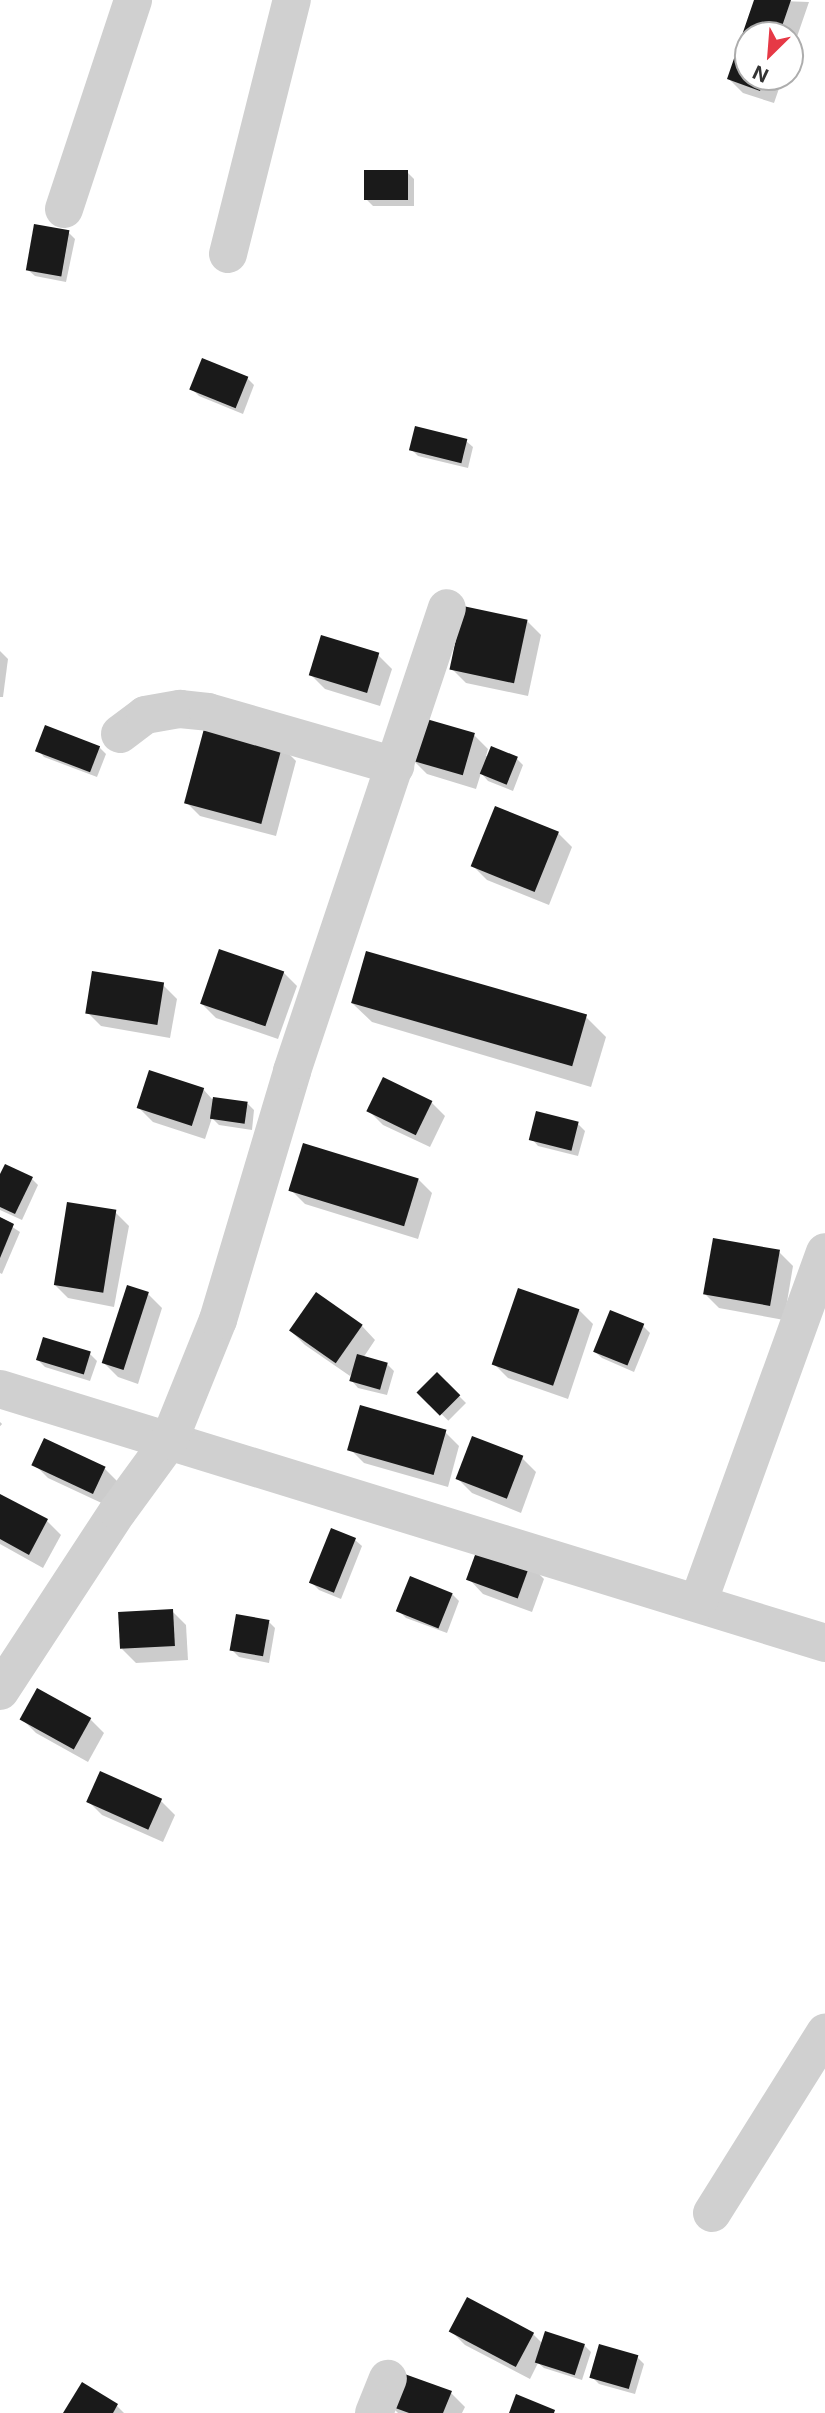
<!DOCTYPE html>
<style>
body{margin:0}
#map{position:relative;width:825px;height:2413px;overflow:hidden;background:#fff;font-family:Inter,sans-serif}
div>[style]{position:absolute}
.shadow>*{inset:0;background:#0003;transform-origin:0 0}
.building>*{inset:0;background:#1a1a1a;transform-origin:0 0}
.minor>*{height:38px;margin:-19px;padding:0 19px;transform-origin:19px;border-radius:19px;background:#d0d0d0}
span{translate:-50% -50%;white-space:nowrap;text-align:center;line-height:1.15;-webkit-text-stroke:7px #fff;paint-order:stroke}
.north{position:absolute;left:734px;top:21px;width:70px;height:70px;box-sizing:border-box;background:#fff;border:2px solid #adadad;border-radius:50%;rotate:205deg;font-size:19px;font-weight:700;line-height:28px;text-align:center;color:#333}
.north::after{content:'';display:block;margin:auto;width:24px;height:32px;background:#e63946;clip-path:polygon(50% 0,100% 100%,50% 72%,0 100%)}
</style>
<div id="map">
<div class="shadow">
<div style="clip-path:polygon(756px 0,809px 2px,790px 57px,790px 35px,748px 35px,748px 77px,783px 77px,774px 103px,743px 93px,729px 79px)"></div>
<div style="clip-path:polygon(407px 172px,414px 179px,414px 206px,373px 206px,366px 199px)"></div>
<div style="clip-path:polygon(68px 232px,75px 239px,66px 282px,35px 276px,28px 270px)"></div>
<div style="clip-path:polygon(247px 378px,254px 385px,243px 414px,199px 396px,192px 389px)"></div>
<div style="clip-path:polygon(466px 441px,473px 447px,468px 468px,418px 456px,411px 449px)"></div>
<div style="clip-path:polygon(527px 621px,541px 635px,528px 696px,466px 683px,452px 669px)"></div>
<div style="clip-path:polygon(0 651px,8px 659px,3px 697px,0 697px)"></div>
<div style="clip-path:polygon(378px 655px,392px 669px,380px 706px,325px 689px,311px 675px)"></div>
<div style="clip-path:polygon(474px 735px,488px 749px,486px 756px,517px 759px,523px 765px,513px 791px,488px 781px,481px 773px,476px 789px,427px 774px,413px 760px)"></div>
<div style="clip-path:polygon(99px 747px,106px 754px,97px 777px,44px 757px,38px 750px)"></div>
<div style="clip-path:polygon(282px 747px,296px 761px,276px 836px,200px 816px,186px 802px)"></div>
<div style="clip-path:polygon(558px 833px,572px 847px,549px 905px,487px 880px,473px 866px)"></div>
<div style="clip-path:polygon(283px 972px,297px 986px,278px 1039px,216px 1018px,202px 1004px)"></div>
<div style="clip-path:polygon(163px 985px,177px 999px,170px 1038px,101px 1026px,87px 1012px)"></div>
<div style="clip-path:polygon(352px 1003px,586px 1017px,606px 1037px,591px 1087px,372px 1022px)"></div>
<div style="clip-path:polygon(203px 1089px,212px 1099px,248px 1104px,254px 1110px,252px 1130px,219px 1125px,212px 1118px,205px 1139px,153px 1122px,139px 1108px)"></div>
<div style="clip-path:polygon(431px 1102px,445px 1116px,430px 1147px,383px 1125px,369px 1111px)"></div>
<div style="clip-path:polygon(578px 1124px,585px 1131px,578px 1156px,538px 1146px,532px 1139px)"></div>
<div style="clip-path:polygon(0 1178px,31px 1178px,38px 1185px,22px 1220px,0 1210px)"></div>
<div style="clip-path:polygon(418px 1179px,432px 1193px,418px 1239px,305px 1204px,291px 1190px)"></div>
<div style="clip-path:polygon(115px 1212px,129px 1226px,114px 1307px,68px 1298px,54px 1284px)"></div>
<div style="clip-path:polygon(0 1219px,20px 1232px,2px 1274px,0 1273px)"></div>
<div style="clip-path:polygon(779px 1252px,793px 1266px,784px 1320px,719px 1308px,705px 1294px)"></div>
<div style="clip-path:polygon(148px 1294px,162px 1308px,138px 1384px,118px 1377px,104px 1363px)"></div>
<div style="clip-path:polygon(579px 1310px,593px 1324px,568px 1399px,508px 1378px,494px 1364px)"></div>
<div style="clip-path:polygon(611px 1313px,643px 1326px,650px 1333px,634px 1372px,602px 1358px,595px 1352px)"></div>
<div style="clip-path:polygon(362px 1326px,375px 1340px,363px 1358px,387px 1364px,394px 1371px,387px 1395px,358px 1388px,352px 1381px,354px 1370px,350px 1376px,305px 1345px,291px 1331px)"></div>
<div style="clip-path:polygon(90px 1354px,97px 1361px,90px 1381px,45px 1367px,38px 1360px)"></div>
<div style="left:437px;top:1374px;width:41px;height:25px;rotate:45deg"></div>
<div style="left:0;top:1422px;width:3px;height:39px;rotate:45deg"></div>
<div style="clip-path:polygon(445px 1432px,459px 1446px,448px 1487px,364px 1463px,350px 1449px)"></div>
<div style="clip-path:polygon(473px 1438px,522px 1458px,536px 1472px,521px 1513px,472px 1493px,458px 1479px)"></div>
<div style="clip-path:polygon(34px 1464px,105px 1469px,119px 1483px,108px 1506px,48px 1478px)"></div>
<div style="clip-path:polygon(0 1496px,47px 1521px,61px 1535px,43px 1568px,0 1544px)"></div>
<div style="clip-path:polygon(355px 1540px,362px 1546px,341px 1599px,319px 1590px,312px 1583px)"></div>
<div style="clip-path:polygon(530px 1565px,544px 1579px,532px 1612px,483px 1594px,469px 1579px)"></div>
<div style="clip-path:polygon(452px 1594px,459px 1601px,447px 1633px,406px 1618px,399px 1611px)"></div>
<div style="clip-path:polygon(172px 1611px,186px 1625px,188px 1660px,136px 1663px,122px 1649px)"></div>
<div style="clip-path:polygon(268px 1621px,275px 1628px,269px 1663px,239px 1657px,232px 1650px)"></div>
<div style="clip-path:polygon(22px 1719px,90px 1719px,104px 1733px,88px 1762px,36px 1733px)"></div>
<div style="clip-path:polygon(88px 1801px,161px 1801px,175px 1815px,163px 1842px,102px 1815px)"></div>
<div style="clip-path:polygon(451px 2331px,532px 2333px,543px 2344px,584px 2345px,591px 2352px,582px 2380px,544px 2368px,538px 2363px,530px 2379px,465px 2345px)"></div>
<div style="clip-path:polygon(637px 2357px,644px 2364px,635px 2394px,599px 2384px,592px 2377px)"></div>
<div style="clip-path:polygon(451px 2393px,465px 2407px,462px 2413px,398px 2413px,389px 2404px)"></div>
<div style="clip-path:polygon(117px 2406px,124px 2413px,65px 2413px)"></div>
</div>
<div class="building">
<div style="clip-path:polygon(754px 0,791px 0,779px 35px,748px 35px,748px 77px,765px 77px,760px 91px,727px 79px)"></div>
<div style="left:364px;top:170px;width:44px;height:30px"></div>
<div style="left:34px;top:224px;width:36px;height:47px;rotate:10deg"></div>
<div style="left:202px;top:358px;width:50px;height:34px;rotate:22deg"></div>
<div style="left:415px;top:426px;width:54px;height:25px;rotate:14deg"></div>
<div style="left:463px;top:606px;width:66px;height:65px;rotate:12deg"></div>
<div style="left:321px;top:635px;width:61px;height:42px;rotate:17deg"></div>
<div style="left:423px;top:718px;width:54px;height:44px;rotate:16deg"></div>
<div style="left:45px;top:725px;width:59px;height:28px;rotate:21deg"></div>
<div style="left:205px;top:725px;width:80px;height:81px;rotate:15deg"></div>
<div style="left:491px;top:746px;width:29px;height:30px;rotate:22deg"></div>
<div style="left:495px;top:806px;width:69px;height:65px;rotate:22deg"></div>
<div style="left:219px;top:949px;width:69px;height:58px;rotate:19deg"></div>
<div style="left:366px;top:951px;width:230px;height:54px;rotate:16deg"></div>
<div style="left:92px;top:971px;width:73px;height:43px;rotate:9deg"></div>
<div style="left:149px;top:1070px;width:58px;height:40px;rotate:18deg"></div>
<div style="left:383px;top:1077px;width:55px;height:38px;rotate:26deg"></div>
<div style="left:213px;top:1097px;width:35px;height:22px;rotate:8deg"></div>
<div style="left:536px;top:1111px;width:44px;height:30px;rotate:14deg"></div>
<div style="left:303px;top:1143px;width:121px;height:50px;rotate:17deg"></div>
<div style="clip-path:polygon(5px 1164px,33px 1177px,15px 1214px,0 1207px,0 1174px)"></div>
<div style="left:67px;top:1202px;width:50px;height:84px;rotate:9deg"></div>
<div style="clip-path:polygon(0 1217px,14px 1224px,0 1258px)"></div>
<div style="left:713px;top:1238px;width:68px;height:57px;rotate:10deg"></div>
<div style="left:127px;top:1285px;width:23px;height:82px;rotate:18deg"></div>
<div style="left:518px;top:1288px;width:65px;height:81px;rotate:19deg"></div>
<div style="left:316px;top:1292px;width:57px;height:47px;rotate:35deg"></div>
<div style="left:610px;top:1310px;width:37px;height:45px;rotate:22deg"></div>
<div style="left:43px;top:1337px;width:50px;height:24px;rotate:17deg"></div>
<div style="left:357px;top:1354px;width:32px;height:28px;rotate:16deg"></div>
<div style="left:437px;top:1372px;width:33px;height:29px;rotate:45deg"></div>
<div style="left:360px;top:1405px;width:90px;height:47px;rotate:16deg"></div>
<div style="left:472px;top:1436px;width:55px;height:46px;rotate:21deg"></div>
<div style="left:44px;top:1438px;width:68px;height:30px;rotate:25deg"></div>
<div style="clip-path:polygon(0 1494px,48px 1519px,29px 1555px,0 1539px)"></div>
<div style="left:331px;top:1528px;width:27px;height:59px;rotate:22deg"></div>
<div style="left:479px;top:1544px;width:55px;height:38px;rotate:20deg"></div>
<div style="left:410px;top:1576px;width:46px;height:38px;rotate:22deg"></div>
<div style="left:173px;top:1609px;width:37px;height:55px;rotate:87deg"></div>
<div style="left:236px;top:1614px;width:34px;height:37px;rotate:10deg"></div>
<div style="left:37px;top:1688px;width:62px;height:36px;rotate:29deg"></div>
<div style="left:100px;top:1771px;width:68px;height:34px;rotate:24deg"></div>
<div style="left:467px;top:2297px;width:76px;height:39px;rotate:28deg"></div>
<div style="left:545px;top:2331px;width:42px;height:33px;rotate:18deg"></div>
<div style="left:599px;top:2344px;width:41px;height:35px;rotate:16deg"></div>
<div style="clip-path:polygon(399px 2372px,452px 2391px,443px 2413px,409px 2413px,387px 2405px)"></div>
<div style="clip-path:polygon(82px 2382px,118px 2404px,113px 2413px,63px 2413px)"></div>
<div style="clip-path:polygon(516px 2394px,555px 2410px,554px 2413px,509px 2413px)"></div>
</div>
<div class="minor">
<div style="left:64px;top:209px;width:220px;rotate:-71.7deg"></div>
<div style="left:228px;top:254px;width:262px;rotate:-75.9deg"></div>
<div style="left:120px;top:734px;width:31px;rotate:-37deg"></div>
<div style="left:145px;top:715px;width:36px;rotate:-10deg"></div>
<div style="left:180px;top:709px;width:28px;rotate:6deg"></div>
<div style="left:208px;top:712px;width:195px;rotate:16.1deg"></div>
<div style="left:0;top:1389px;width:863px;rotate:17.11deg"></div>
<div style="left:698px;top:1603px;width:373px;rotate:-70.1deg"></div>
<div style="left:0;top:1691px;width:215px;rotate:-56.8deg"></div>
<div style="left:118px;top:1511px;width:87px;rotate:-53.9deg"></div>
<div style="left:169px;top:1441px;width:131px;rotate:-68deg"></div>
<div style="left:218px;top:1320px;width:260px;rotate:-73.4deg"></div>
<div style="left:292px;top:1071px;width:488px;rotate:-71.5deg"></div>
<div style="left:712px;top:2213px;width:213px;rotate:-57.9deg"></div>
<div style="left:374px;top:2413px;width:37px;rotate:-68deg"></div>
</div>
<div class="north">N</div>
</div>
